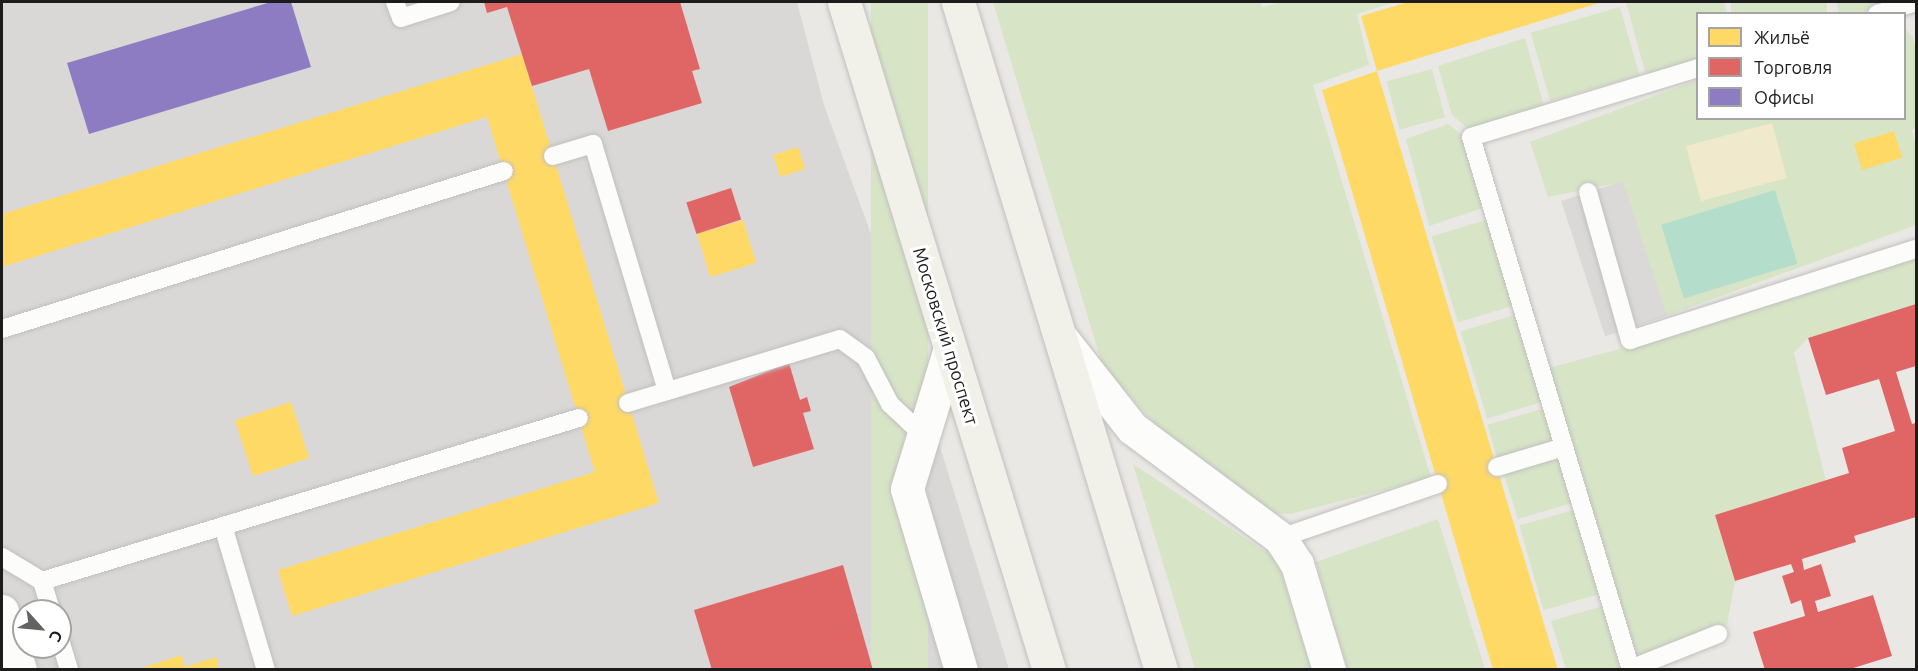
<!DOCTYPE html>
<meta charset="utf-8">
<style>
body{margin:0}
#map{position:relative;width:1918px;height:671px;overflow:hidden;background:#eae8e5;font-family:Ubuntu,sans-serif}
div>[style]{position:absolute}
.residential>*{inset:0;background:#d9d8d6}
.grass>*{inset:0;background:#d7e5c6;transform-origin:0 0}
.sand>*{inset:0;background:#f1e9cb;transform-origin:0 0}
.pitch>*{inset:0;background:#b4decb;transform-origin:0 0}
.parking>*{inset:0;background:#dad9d8;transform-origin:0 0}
.homes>*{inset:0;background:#ffd966;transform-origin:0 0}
.shops>*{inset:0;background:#e06666;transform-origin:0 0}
.offices>*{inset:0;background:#8e7cc3}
.roads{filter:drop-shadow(0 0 2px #c1c0bf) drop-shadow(0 0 2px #c1c0bf)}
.lane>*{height:18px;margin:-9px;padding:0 9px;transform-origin:9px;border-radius:9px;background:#fcfcfb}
.street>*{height:33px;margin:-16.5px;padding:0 16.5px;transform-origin:16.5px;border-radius:16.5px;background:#fcfcfb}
.secondary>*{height:33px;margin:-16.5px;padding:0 16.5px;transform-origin:16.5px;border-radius:16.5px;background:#f1f1ea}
span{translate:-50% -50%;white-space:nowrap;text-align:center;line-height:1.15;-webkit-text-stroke:6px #fff;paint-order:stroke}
.street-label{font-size:18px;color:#1c1c1c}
.frame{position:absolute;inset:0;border:3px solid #1c1c1c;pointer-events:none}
.legend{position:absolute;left:1696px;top:12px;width:210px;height:108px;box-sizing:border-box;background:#fff;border:2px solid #a4a4a4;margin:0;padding:8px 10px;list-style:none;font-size:18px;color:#1c1c1c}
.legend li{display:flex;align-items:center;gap:12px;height:30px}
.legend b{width:30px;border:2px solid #a4a4a4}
.north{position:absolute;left:12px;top:599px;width:60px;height:60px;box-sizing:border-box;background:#fff;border:2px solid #a4a4a4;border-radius:50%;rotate:117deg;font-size:16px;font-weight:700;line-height:24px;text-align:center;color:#1c1c1c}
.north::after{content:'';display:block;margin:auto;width:21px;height:27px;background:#646362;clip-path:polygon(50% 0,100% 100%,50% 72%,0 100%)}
</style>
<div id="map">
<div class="residential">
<div style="clip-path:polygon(evenodd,2px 2px,797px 2px,824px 105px,891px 289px,1009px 669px,2px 669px,2px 2px,24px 611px,60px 611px,60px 647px,24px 647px,24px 611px)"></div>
</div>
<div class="grass">
<div style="left:871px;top:2px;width:57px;height:697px"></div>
<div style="clip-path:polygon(993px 2px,1261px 2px,1262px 7px,1282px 2px,1395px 2px,1357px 14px,1369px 65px,1313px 85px,1431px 478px,1290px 514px,1265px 513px,1179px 451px,1102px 364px)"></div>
<div style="clip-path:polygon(1626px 2px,1724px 2px,1727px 13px,1698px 14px,1697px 60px,1646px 75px)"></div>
<div style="left:1731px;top:2px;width:96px;height:11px"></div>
<div style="clip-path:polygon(1836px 2px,1897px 2px,1859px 14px,1839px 13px)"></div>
<div style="left:1620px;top:7px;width:71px;height:93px;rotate:74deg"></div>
<div style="clip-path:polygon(1905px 29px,1913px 37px,1916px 50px,1916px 128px,1912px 130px,1916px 144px,1916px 225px,1666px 316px,1623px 182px,1548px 197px,1530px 142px,1697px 80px,1698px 118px,1904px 118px)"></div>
<div style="clip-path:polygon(1525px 38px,1544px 106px,1471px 131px,1452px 115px,1438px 66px)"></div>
<div style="left:1432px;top:69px;width:50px;height:47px;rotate:75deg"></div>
<div style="clip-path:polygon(1448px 124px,1467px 139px,1486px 207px,1429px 226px,1406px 139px)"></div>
<div style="left:1489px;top:219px;width:90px;height:60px;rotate:73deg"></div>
<div style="clip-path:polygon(1916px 255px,1916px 304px,1808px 338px,1794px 353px,1826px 481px,1715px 515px,1735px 581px,1727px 625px,1634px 661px,1545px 369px,1634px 345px)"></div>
<div style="left:1518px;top:314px;width:91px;height:60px;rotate:73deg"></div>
<div style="left:1549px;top:407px;width:35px;height:64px;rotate:74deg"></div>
<div style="clip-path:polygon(1554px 457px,1561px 460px,1575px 502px,1518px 519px,1504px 475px)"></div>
<div style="clip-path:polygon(1133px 464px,1277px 559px,1311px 669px,1195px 669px)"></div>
<div style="left:1577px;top:509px;width:88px;height:60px;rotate:74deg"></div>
<div style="clip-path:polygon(1438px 519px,1485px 669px,1347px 669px,1316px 562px)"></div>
<div style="clip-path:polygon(1603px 606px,1623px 669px,1566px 669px,1551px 621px)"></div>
</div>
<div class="sand">
<div style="left:1772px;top:123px;width:57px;height:89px;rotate:75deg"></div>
</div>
<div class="pitch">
<div style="left:1775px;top:190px;width:77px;height:119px;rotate:73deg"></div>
</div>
<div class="parking">
<div style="left:1623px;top:181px;width:142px;height:65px;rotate:72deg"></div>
</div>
<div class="homes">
<div style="clip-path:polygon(1408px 2px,1602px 2px,1377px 71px,1558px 670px,1493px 670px,1322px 90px,1377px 71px,1361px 16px)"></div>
<div style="clip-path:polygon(522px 54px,659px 503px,292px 616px,278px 570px,595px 472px,487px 117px,2px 267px,2px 214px)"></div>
<div style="left:1894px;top:131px;width:28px;height:42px;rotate:73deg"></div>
<div style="left:798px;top:147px;width:23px;height:26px;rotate:72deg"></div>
<div style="left:743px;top:220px;width:45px;height:48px;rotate:73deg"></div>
<div style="left:291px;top:402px;width:59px;height:59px;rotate:72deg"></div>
<div style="clip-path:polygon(181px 655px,185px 667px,216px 657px,219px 670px,136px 670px)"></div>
</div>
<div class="shops">
<div style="clip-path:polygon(484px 2px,680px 2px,700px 69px,692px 71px,702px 103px,608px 131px,589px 69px,532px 86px,507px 7px,487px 13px)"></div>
<div style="left:731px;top:188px;width:33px;height:47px;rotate:72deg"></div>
<div style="clip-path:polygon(1916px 304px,1916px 366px,1896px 372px,1912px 424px,1916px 423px,1916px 517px,1854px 536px,1856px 542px,1802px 559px,1804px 570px,1821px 564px,1831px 596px,1815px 601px,1818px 612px,1873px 595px,1892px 656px,1847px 670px,1765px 670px,1753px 632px,1805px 616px,1801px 600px,1791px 604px,1782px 576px,1794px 572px,1791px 564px,1735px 581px,1715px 515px,1849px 473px,1842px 448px,1895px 431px,1879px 379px,1826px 395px,1808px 338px)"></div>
<div style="clip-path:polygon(789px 363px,800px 400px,807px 397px,811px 411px,803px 413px,814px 449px,753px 467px,729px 387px)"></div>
<div style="clip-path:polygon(843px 565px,873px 670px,712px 670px,694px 610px)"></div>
</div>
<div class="offices">
<div style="clip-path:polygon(271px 2px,291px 2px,311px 67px,89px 134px,67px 63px)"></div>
</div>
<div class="roads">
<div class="lane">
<div style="left:395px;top:2px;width:17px;rotate:69deg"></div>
<div style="left:401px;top:18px;width:52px;rotate:-17.7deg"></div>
<div style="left:1877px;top:14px;width:41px;rotate:-17.1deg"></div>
<div style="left:553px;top:156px;width:42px;rotate:-16.7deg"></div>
<div style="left:593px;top:144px;width:258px;rotate:73.3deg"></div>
<div style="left:1588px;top:192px;width:154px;rotate:74.2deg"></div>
<div style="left:1630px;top:340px;width:300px;rotate:-17.7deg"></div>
<div style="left:2px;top:329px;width:526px;rotate:-17.47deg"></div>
<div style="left:628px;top:403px;width:221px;rotate:-16.8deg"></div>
<div style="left:840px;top:339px;width:32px;rotate:36deg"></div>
<div style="left:866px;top:358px;width:52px;rotate:62.4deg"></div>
<div style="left:890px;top:404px;width:45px;rotate:43.2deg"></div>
<div style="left:1497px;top:467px;width:70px;rotate:-16.6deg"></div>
<div style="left:223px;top:526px;width:150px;rotate:73.4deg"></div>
<div style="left:1280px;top:538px;width:167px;rotate:-18.9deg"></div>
<div style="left:2px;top:557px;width:47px;rotate:31deg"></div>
<div style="left:42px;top:581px;width:31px;rotate:73deg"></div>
<div style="left:42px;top:581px;width:561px;rotate:-16.89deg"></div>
<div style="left:60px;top:640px;width:31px;rotate:73deg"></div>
<div style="left:1630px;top:669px;width:95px;rotate:-21.7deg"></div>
<div style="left:1631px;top:670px;width:556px;rotate:-106.71deg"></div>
<div style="left:1471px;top:137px;width:237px;rotate:-16.9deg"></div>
</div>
<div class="street">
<div style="left:1062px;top:339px;width:113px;rotate:51.8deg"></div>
<div style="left:1132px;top:428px;width:184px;rotate:36.6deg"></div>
<div style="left:1280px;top:538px;width:31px;rotate:57deg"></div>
<div style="left:1297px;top:564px;width:111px;rotate:73.2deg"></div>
<div style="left:950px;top:348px;width:147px;rotate:107deg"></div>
<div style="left:907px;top:489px;width:189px;rotate:73.4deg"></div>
<div style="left:2px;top:611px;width:62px;rotate:73deg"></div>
</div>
<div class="secondary">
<div style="left:844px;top:2px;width:699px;rotate:72.94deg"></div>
<div style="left:958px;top:2px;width:698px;rotate:73.1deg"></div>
</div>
</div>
<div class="street-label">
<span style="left:946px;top:336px;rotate:73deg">Московский проспект</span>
</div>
<div class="frame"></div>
<ul class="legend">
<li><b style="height:16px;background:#ffd966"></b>Жильё</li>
<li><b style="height:16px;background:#e06666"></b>Торговля</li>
<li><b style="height:16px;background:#8e7cc3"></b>Офисы</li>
</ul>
<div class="north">С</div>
</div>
